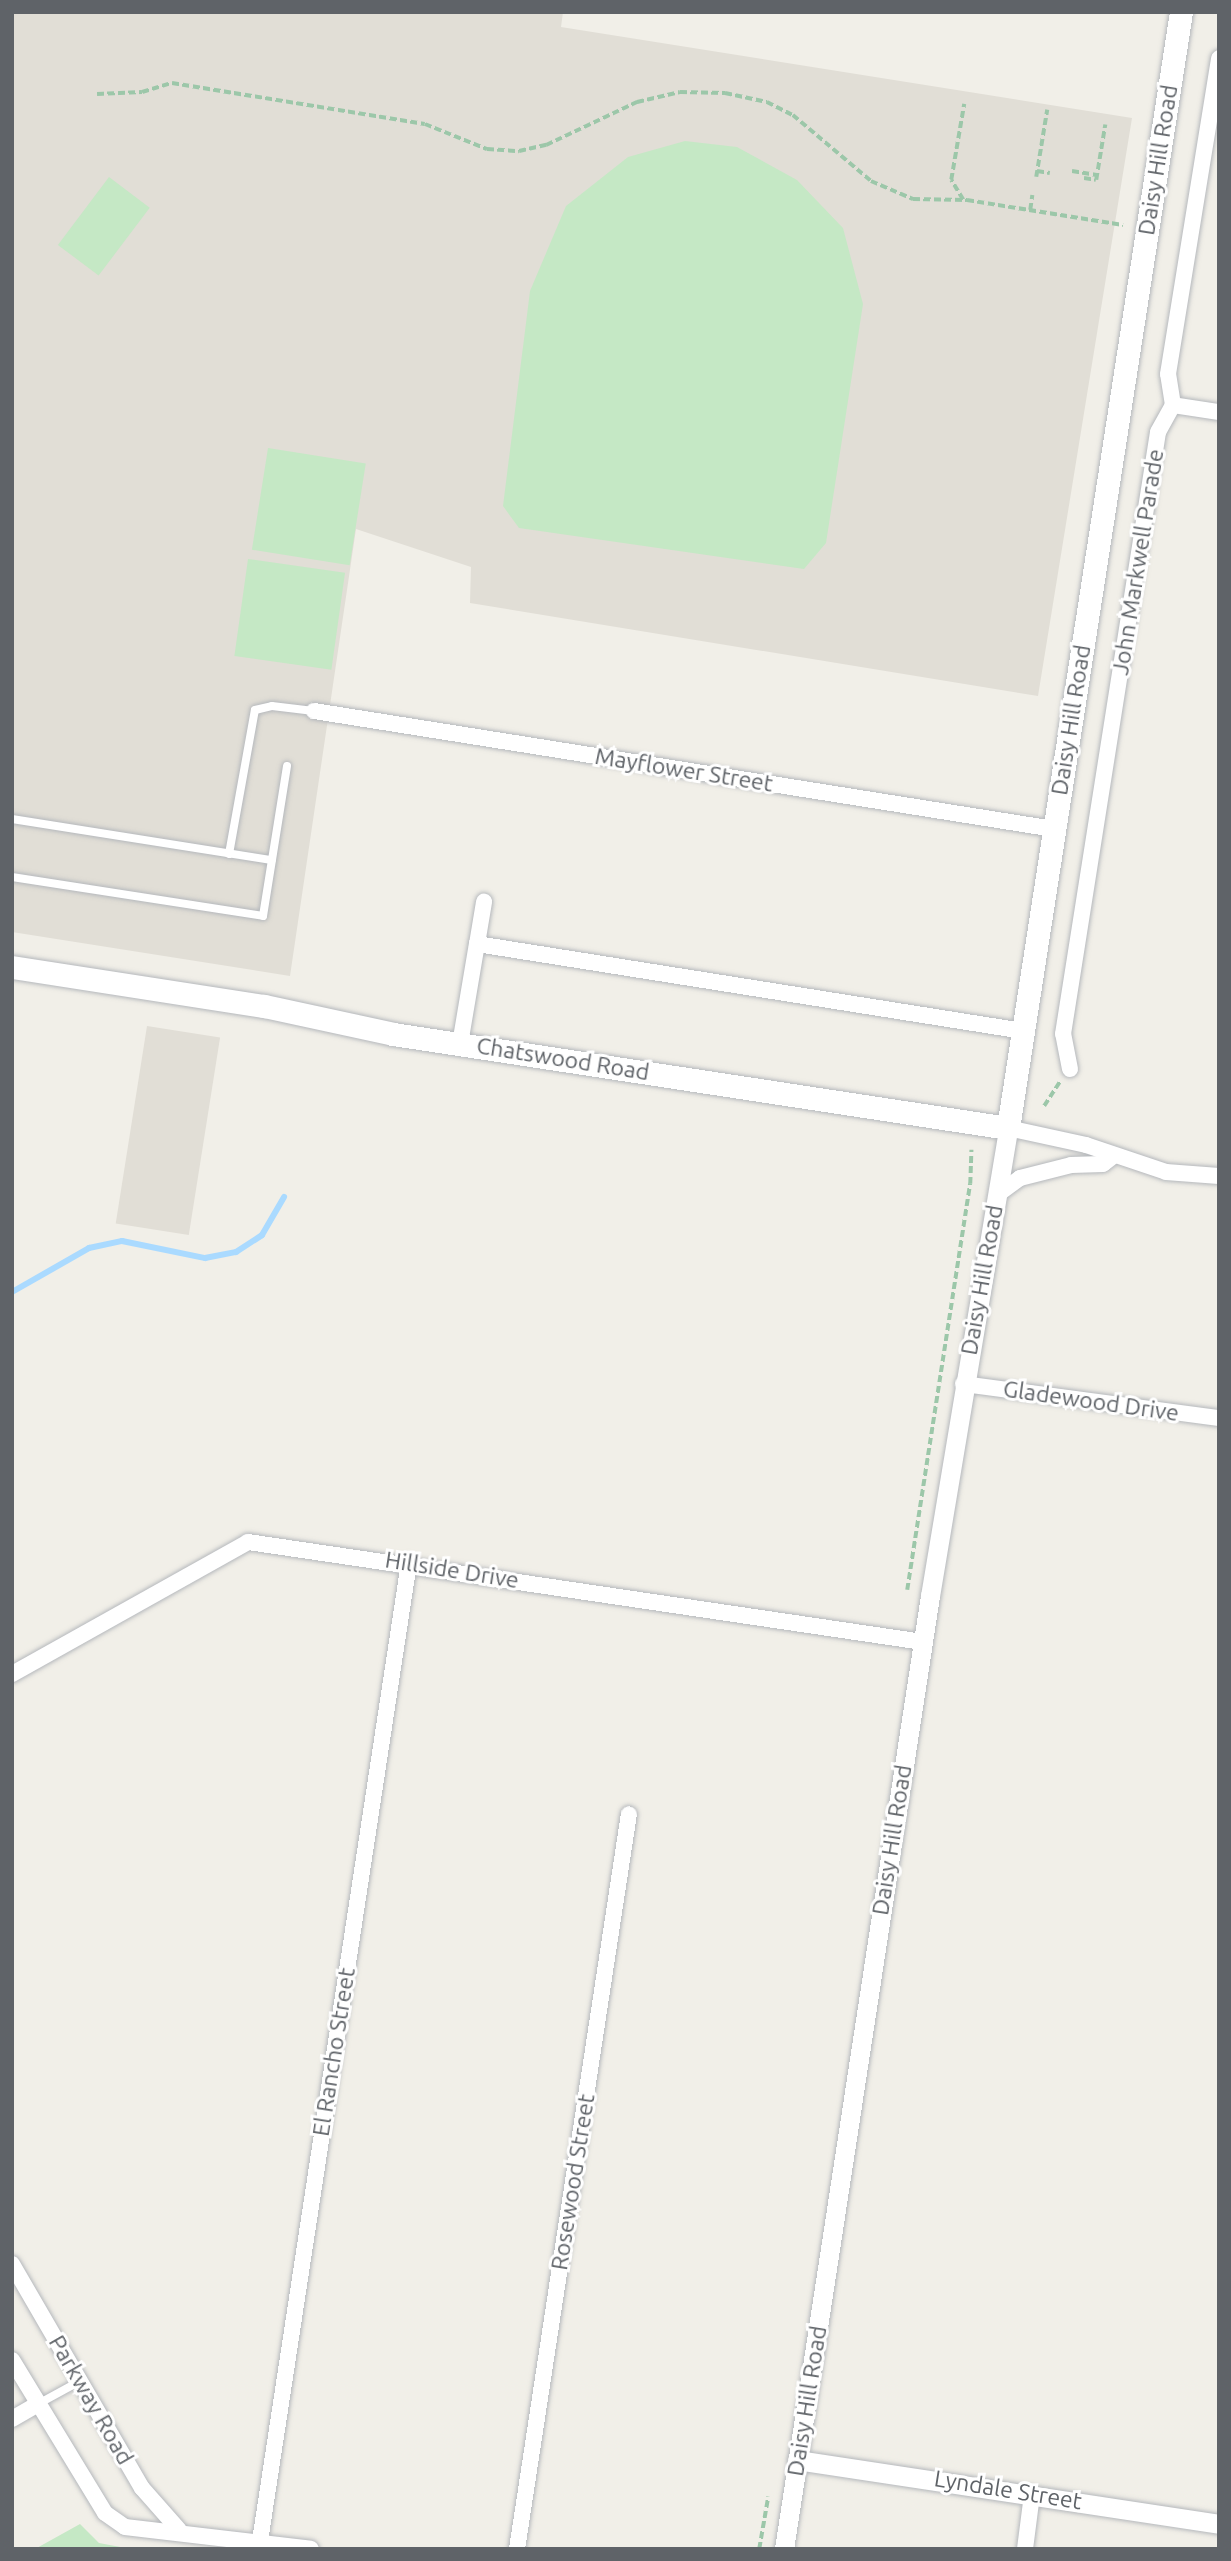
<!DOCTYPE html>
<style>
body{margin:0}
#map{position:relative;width:1231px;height:2561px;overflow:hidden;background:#f1efe8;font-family:Ubuntu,sans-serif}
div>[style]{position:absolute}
.education>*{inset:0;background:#e1ded6;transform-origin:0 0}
.green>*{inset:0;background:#c5e8c5;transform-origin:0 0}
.stream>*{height:6px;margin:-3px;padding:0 3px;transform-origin:3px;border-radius:3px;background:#aadaff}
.path>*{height:3.5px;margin-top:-1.75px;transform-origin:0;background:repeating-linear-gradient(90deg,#9cc7a9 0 7px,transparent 0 10.5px)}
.roads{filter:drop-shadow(0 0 2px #b5b8bc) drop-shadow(0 0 2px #b5b8bc)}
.service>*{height:8px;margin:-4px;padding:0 4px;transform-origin:4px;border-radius:4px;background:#fff}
.minor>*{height:16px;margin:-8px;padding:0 8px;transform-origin:8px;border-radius:8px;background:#fff}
.tertiary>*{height:19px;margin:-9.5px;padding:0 9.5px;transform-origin:9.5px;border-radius:9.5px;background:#fff}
.secondary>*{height:23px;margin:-11.5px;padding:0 11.5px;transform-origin:11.5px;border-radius:11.5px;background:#fff}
span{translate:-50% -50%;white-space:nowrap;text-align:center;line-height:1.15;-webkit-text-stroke:6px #fff;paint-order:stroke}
.street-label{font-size:23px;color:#5f6368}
.frame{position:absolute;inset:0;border:14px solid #5f6368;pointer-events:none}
</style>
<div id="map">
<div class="education">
<div style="clip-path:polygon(12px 12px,563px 12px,561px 27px,1132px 118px,1038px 696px,470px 603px,471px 567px,356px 529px,290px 976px,12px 932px)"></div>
<div style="left:147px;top:1026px;width:74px;height:200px;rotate:9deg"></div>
</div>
<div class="green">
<div style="clip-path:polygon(685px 141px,737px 147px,797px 180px,843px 228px,863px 304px,826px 543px,804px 569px,519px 528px,503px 506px,530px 291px,566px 206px,628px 157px)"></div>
<div style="left:109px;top:177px;width:51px;height:85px;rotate:37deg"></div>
<div style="left:268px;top:448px;width:99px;height:103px;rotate:9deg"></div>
<div style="left:248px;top:559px;width:98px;height:98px;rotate:8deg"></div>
<div style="clip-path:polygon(80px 2524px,99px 2543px,131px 2549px,35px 2549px)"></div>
</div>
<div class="stream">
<div style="left:12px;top:1292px;width:89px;rotate:-29.7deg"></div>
<div style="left:89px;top:1248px;width:34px;rotate:-12deg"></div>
<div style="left:122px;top:1241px;width:85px;rotate:11.6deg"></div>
<div style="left:205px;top:1258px;width:32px;rotate:-11deg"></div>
<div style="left:236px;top:1252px;width:31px;rotate:-33deg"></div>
<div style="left:262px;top:1235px;width:44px;rotate:-59.9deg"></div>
</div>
<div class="path">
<div style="left:97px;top:94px;width:45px;rotate:-2.5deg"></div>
<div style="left:142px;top:92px;width:31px;rotate:-17deg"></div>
<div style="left:172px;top:83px;width:256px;rotate:9.2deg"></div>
<div style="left:425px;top:124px;width:67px;rotate:22deg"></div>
<div style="left:487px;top:149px;width:32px;rotate:4deg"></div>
<div style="left:519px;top:151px;width:28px;rotate:-13deg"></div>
<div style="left:546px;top:145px;width:101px;rotate:-25.3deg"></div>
<div style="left:637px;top:102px;width:44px;rotate:-13.1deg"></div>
<div style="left:680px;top:92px;width:45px;rotate:1.3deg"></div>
<div style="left:725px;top:93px;width:43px;rotate:12.1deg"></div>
<div style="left:767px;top:102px;width:29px;rotate:27deg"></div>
<div style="left:793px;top:115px;width:102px;rotate:40.2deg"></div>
<div style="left:871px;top:181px;width:46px;rotate:23.2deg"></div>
<div style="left:913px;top:199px;width:54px;rotate:1.1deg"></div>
<div style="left:967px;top:200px;width:158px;rotate:9.1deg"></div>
<div style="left:1037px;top:171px;width:13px;rotate:9deg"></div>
<div style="left:1072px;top:171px;width:25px;rotate:9deg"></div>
<div style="left:1036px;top:177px;width:68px;rotate:-80.7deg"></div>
<div style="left:1084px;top:178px;width:12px;rotate:9deg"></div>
<div style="left:1096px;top:180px;width:56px;rotate:-80.7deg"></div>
<div style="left:963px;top:200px;width:23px;rotate:-121deg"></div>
<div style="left:951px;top:180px;width:77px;rotate:-80.3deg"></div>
<div style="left:1030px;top:210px;width:15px;rotate:-82deg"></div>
<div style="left:1044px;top:1106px;width:30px;rotate:-57deg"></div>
<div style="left:907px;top:1590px;width:411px;rotate:-81.2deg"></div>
<div style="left:970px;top:1184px;width:34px;rotate:-88deg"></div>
<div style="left:759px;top:2549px;width:53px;rotate:-80.2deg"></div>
</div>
<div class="roads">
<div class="service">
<div style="left:12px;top:819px;width:263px;rotate:9deg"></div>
<div style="left:229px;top:854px;width:146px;rotate:-79.8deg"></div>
<div style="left:255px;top:710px;width:17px;rotate:-13deg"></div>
<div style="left:272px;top:706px;width:42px;rotate:6.8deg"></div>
<div style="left:12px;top:877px;width:254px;rotate:8.8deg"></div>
<div style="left:263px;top:916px;width:152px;rotate:-80.9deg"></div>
<div style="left:38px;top:2404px;width:48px;rotate:-28.7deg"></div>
</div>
<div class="minor">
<div style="left:1173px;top:405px;width:47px;rotate:8.7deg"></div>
<div style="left:314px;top:711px;width:749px;rotate:9.06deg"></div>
<div style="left:477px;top:944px;width:43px;rotate:-80.5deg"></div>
<div style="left:460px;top:1044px;width:101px;rotate:-80.4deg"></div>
<div style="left:477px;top:944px;width:553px;rotate:9.05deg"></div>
<div style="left:1070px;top:1069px;width:36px;rotate:-101deg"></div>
<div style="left:1063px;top:1034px;width:609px;rotate:-81.03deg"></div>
<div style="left:1158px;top:432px;width:31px;rotate:-61deg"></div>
<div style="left:1173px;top:405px;width:31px;rotate:-99deg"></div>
<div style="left:1168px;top:374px;width:320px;rotate:-80.8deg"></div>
<div style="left:1008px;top:1128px;width:80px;rotate:12.3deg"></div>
<div style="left:1086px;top:1145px;width:84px;rotate:18.6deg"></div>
<div style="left:1166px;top:1172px;width:53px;rotate:4.3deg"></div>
<div style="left:998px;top:1194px;width:27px;rotate:-36deg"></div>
<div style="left:1020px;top:1178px;width:53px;rotate:-14.3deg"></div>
<div style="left:1071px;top:1165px;width:32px;rotate:-2deg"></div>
<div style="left:1103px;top:1164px;width:11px;rotate:-38deg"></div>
<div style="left:963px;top:1384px;width:258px;rotate:7.6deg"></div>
<div style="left:12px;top:1674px;width:270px;rotate:-29.2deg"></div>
<div style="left:248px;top:1542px;width:682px;rotate:8.43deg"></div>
<div style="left:12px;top:2264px;width:259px;rotate:59.9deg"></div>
<div style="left:142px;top:2488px;width:56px;rotate:48.6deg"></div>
<div style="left:12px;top:2360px;width:179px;rotate:58.7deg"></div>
<div style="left:105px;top:2513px;width:24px;rotate:35deg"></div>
<div style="left:125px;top:2527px;width:187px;rotate:6.7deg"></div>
<div style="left:12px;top:2419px;width:30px;rotate:-30deg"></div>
<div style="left:260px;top:2541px;width:989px;rotate:-81.34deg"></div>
<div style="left:517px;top:2549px;width:743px;rotate:-81.34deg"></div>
<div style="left:1025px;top:2549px;width:55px;rotate:-82.7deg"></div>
</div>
<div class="tertiary">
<div style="left:797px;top:2460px;width:427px;rotate:8.6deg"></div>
<div style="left:784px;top:2549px;width:964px;rotate:-81.29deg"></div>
<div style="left:930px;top:1596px;width:474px;rotate:-80.5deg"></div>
</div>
<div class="secondary">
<div style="left:12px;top:967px;width:255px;rotate:8.8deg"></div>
<div style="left:264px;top:1006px;width:132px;rotate:12.2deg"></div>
<div style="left:393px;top:1034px;width:622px;rotate:8.69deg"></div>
<div style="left:1008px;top:1128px;width:1129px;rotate:-81.19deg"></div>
</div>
</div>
<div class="street-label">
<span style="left:1158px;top:160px;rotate:-81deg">Daisy Hill Road</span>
<span style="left:1138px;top:562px;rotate:-81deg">John Markwell Parade</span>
<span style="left:1071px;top:720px;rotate:-81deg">Daisy Hill Road</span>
<span style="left:684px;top:770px;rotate:9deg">Mayflower Street</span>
<span style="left:563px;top:1059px;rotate:9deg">Chatswood Road</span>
<span style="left:982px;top:1280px;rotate:-80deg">Daisy Hill Road</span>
<span style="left:1091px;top:1401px;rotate:8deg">Gladewood Drive</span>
<span style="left:452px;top:1570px;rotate:9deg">Hillside Drive</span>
<span style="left:892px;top:1840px;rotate:-81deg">Daisy Hill Road</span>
<span style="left:334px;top:2052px;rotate:-81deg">El Rancho Street</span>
<span style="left:573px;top:2182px;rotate:-81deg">Rosewood Street</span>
<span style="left:91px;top:2400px;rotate:60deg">Parkway Road</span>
<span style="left:807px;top:2401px;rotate:-81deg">Daisy Hill Road</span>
<span style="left:1008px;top:2490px;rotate:9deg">Lyndale Street</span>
</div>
<div class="frame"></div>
</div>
